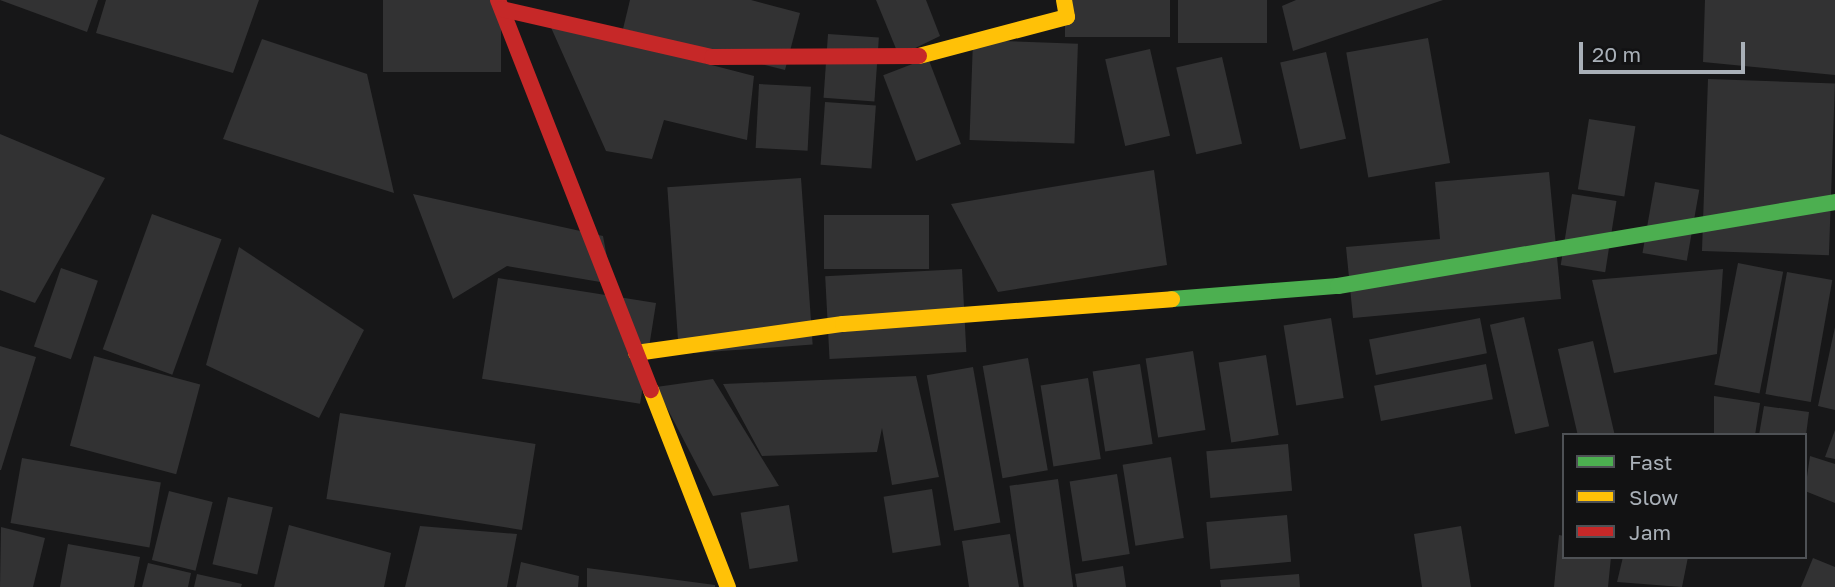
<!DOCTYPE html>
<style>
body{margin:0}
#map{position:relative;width:1835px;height:587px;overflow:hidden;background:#171718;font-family:"Golos Text",sans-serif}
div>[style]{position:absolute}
.building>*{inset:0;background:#323233;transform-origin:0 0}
.fast>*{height:16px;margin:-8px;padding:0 8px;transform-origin:8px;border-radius:8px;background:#4caf50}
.slow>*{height:16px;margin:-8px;padding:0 8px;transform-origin:8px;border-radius:8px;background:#ffc107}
.jam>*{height:16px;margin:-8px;padding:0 8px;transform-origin:8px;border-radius:8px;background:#c62828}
span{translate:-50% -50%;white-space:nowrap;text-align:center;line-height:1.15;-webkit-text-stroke:7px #121213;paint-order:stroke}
.legend{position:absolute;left:1562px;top:433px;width:245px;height:126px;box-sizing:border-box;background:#121213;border:2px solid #4e5155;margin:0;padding:9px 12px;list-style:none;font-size:21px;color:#a9b0b8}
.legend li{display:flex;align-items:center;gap:14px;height:35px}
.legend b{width:35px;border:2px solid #4e5155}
.scale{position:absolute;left:1579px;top:42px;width:166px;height:32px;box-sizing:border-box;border:4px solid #a9b0b8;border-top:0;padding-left:9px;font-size:21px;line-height:24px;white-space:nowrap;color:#a9b0b8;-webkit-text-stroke:5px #121213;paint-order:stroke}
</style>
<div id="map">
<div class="building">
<div style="clip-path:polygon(0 0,98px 0,87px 32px)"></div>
<div style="clip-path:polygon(106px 0,259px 0,233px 73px,96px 33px)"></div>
<div style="left:383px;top:0;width:118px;height:72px"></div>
<div style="clip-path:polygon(630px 0,751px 0,800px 13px,785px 70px,623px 29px)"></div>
<div style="clip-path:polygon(876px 0,926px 0,940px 36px,899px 56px)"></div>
<div style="left:1065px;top:0;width:105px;height:37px"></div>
<div style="left:1178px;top:0;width:89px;height:43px"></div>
<div style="clip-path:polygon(1296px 0,1443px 0,1293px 51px,1282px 6px)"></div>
<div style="clip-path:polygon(1705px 0,1835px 0,1835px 75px,1703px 62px)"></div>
<div style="clip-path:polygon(549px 23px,754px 76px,747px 140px,664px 120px,652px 159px,606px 151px)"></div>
<div style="left:828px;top:34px;width:51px;height:64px;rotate:4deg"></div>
<div style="left:1428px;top:38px;width:127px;height:83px;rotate:80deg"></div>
<div style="clip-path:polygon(262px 39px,367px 74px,394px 193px,223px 139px)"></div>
<div style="left:973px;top:40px;width:105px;height:100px;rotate:2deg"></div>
<div style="left:1150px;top:49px;width:89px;height:46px;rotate:77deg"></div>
<div style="left:1326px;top:52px;width:89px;height:47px;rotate:77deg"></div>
<div style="left:1222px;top:57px;width:89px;height:47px;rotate:77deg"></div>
<div style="left:928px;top:58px;width:92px;height:48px;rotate:69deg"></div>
<div style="left:1708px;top:79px;width:127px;height:172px;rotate:2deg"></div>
<div style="left:759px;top:84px;width:52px;height:64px;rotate:3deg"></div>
<div style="left:825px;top:102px;width:51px;height:63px;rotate:4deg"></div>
<div style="left:1589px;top:119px;width:47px;height:71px;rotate:9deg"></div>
<div style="clip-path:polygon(0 134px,105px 178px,35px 303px,0 290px)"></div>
<div style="clip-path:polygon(1154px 170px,1167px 265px,998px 292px,951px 204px)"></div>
<div style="clip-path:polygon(1549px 172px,1561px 299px,1353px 318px,1346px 247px,1440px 239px,1435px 182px)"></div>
<div style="left:801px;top:178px;width:167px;height:134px;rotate:86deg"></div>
<div style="left:1655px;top:182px;width:45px;height:72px;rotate:10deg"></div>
<div style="clip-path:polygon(413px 194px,603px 236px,612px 284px,507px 266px,453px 299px)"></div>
<div style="left:1572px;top:194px;width:45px;height:72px;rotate:9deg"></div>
<div style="left:152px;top:214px;width:74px;height:144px;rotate:20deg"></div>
<div style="left:824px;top:215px;width:105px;height:54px"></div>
<div style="clip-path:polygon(239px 247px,364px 330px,319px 418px,206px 365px)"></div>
<div style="left:1738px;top:263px;width:46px;height:124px;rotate:11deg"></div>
<div style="left:61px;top:268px;width:39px;height:83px;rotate:19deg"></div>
<div style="left:962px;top:269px;width:83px;height:137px;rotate:87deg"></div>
<div style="clip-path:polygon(1723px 269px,1717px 354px,1614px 373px,1592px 280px)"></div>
<div style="left:1787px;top:272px;width:46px;height:124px;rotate:10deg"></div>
<div style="left:498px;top:278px;width:160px;height:102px;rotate:9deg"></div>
<div style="left:1524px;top:317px;width:112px;height:35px;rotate:77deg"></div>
<div style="left:1331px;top:318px;width:81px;height:48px;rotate:81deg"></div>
<div style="left:1480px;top:318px;width:36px;height:113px;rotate:79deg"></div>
<div style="clip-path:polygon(1835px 327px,1835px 410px,1818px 406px)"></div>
<div style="left:1593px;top:341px;width:96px;height:36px;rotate:77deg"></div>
<div style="clip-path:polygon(0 346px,36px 357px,1px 470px,0 470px)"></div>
<div style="left:1193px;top:351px;width:80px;height:48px;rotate:81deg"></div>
<div style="left:1266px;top:355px;width:81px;height:48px;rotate:81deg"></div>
<div style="left:94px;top:356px;width:110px;height:93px;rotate:15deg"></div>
<div style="left:1028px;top:358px;width:114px;height:46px;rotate:80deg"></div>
<div style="left:1140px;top:364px;width:81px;height:48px;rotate:81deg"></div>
<div style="left:1486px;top:364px;width:36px;height:114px;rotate:79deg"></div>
<div style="left:973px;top:367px;width:158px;height:47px;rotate:80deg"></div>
<div style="clip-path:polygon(916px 376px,939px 477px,892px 485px,882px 428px,877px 452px,762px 456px,723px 384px)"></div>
<div style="left:1088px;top:378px;width:82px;height:48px;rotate:81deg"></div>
<div style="clip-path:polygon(713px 379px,779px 486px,713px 496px,656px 387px)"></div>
<div style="clip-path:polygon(1714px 396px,1760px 403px,1755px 435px,1714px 435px)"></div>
<div style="clip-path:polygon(1764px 406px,1809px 412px,1806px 435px,1759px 435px)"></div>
<div style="left:340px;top:413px;width:198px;height:87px;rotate:9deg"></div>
<div style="clip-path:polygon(1835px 430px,1835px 459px,1825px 457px)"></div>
<div style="left:1288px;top:444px;width:47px;height:82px;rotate:85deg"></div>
<div style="clip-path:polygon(1810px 456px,1835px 464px,1835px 503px,1805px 491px)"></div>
<div style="left:1171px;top:457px;width:82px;height:49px;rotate:81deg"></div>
<div style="left:22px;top:458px;width:141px;height:66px;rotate:10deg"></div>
<div style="left:1117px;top:474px;width:81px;height:48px;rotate:81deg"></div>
<div style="left:1058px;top:479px;width:109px;height:49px;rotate:82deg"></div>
<div style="left:932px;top:489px;width:57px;height:49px;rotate:81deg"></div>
<div style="left:169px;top:491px;width:45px;height:71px;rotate:14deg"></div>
<div style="left:228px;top:497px;width:46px;height:69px;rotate:13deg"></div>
<div style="left:789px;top:505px;width:57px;height:49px;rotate:81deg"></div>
<div style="left:1287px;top:515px;width:47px;height:81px;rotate:85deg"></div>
<div style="clip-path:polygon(289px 525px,391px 553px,384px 587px,274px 587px)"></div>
<div style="clip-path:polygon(420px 526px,517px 534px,507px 587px,405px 587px)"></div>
<div style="clip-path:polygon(1461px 526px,1471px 587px,1422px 587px,1414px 534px)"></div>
<div style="clip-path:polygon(1px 527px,45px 538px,33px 587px,0 587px)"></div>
<div style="clip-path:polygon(1010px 534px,1019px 587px,969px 587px,962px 541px)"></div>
<div style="clip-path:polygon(1559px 535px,1564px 536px,1564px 557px,1611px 557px,1608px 587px,1554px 587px)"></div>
<div style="clip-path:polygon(68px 544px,140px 557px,134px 587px,60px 587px)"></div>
<div style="clip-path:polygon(1623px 557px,1688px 557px,1682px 587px,1617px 582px)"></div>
<div style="clip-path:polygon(1813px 558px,1835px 567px,1835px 587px,1801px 587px)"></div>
<div style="clip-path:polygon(521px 562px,579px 576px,578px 587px,516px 587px)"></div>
<div style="clip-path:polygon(148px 563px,191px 573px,188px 587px,142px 587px)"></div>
<div style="clip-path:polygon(1123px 566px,1126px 587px,1077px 587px,1075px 574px)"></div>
<div style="clip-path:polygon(587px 568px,715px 585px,715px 587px,587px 587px)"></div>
<div style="clip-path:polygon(197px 574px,242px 584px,241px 587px,194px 587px)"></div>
<div style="clip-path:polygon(1299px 574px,1300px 587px,1221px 587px,1220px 580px)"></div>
</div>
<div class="fast">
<div style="left:1172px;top:299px;width:167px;rotate:-4.5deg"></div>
<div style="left:1338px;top:286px;width:504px;rotate:-9.59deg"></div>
</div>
<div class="slow">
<div style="left:919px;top:56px;width:153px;rotate:-14.8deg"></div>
<div style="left:1067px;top:17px;width:17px;rotate:-100deg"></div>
<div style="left:636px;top:353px;width:209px;rotate:-8deg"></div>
<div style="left:843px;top:324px;width:330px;rotate:-4.3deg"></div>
<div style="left:651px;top:390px;width:212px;rotate:68.7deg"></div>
</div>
<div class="jam">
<div style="left:498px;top:0;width:419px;rotate:68.6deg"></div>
<div style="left:502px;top:9px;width:215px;rotate:12.9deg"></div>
<div style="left:712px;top:57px;width:207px;rotate:-0.3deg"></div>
</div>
<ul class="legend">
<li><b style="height:9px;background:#4caf50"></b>Fast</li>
<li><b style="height:9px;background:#ffc107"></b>Slow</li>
<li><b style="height:9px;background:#c62828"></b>Jam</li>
</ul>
<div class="scale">20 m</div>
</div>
